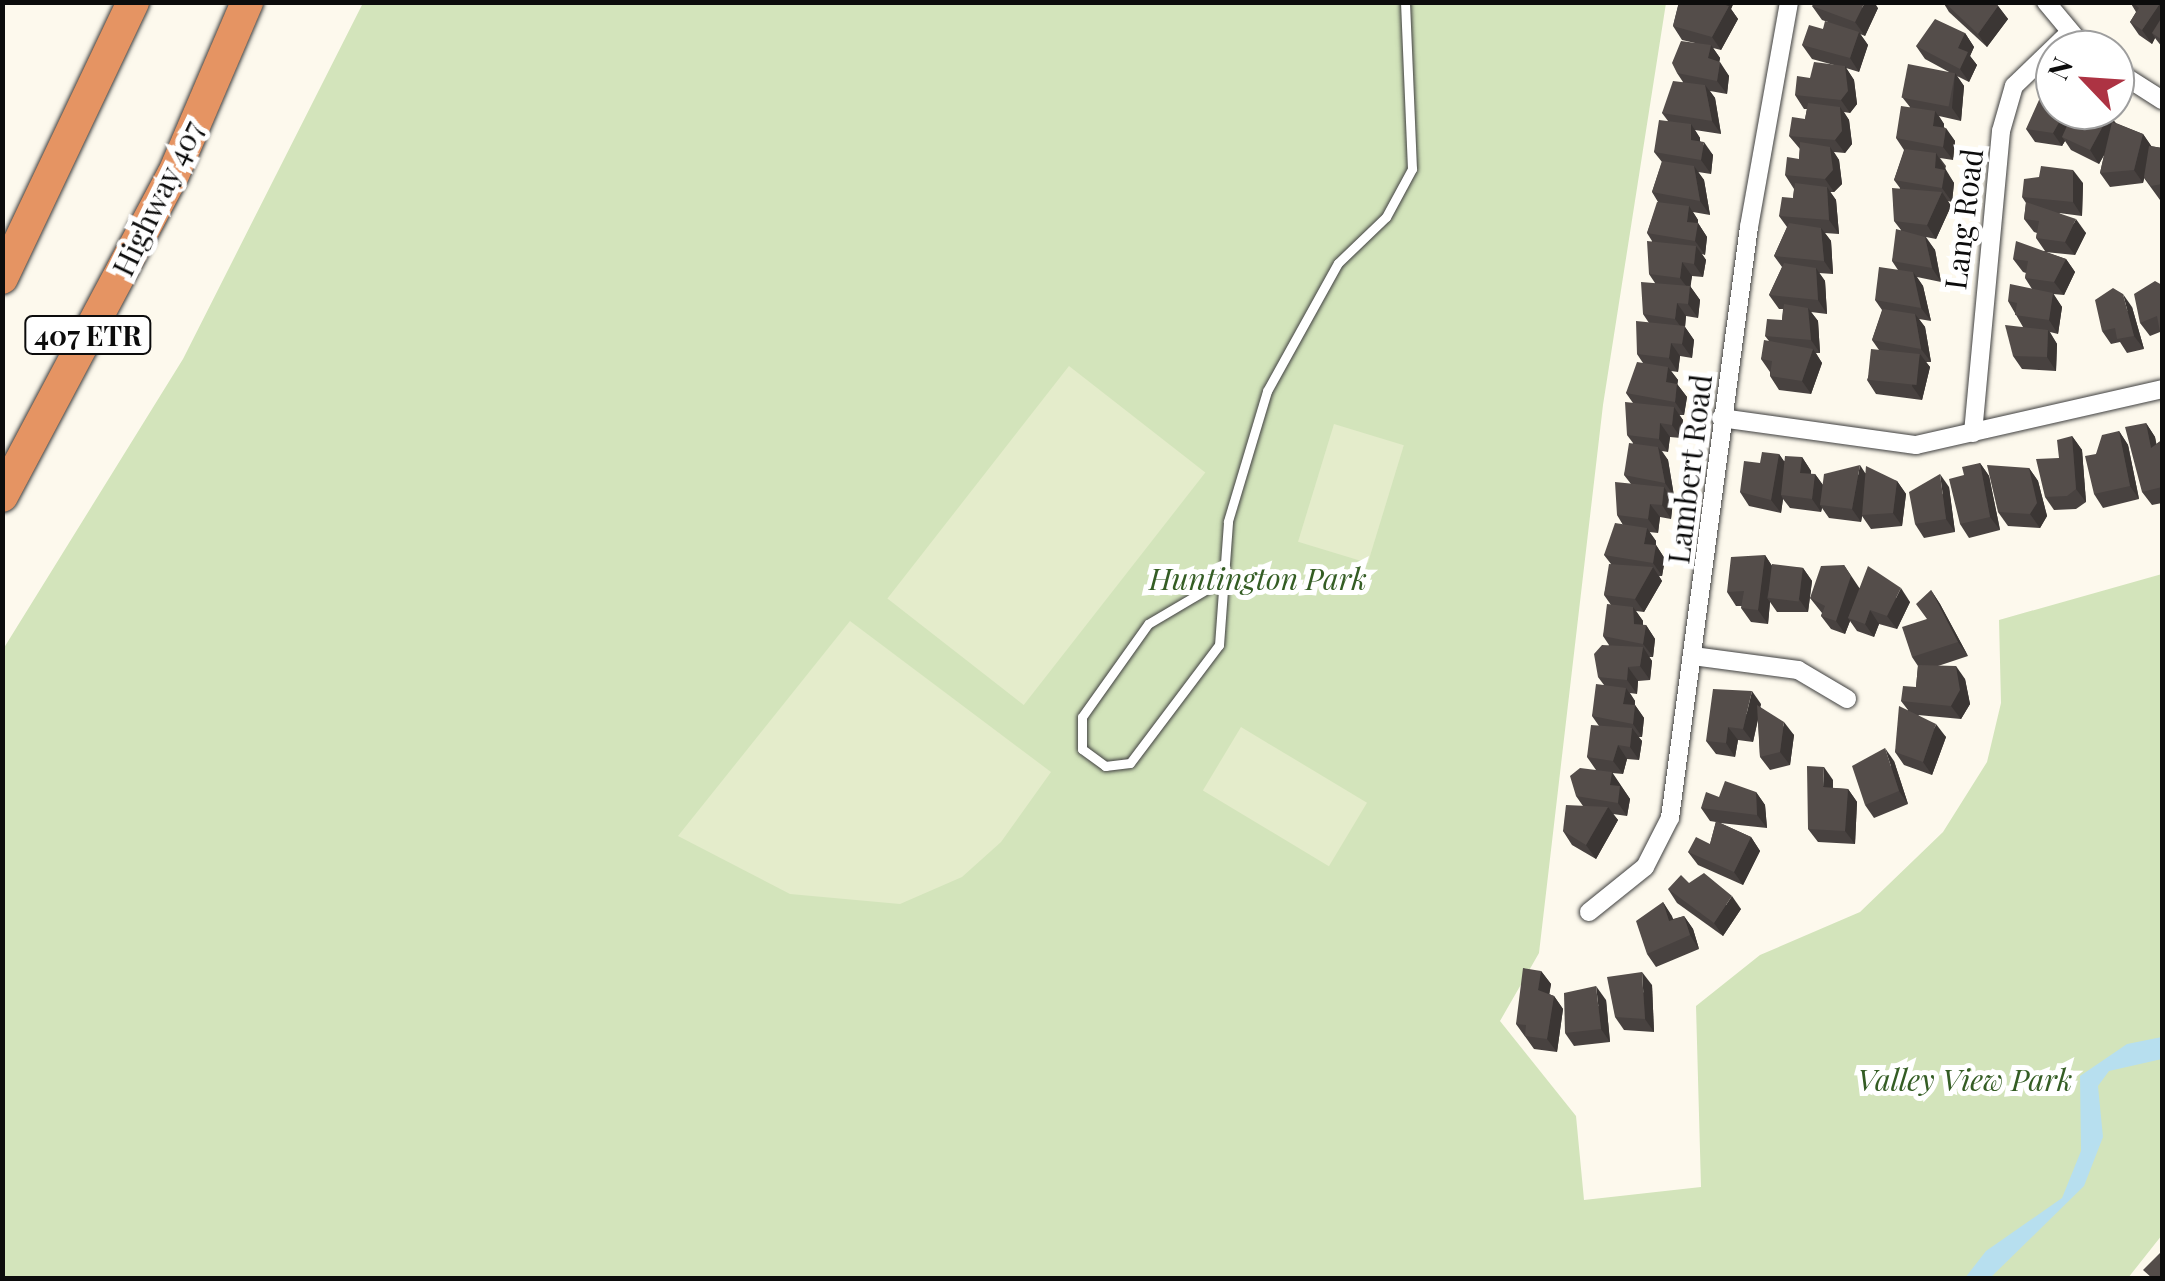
<!DOCTYPE html>
<style>
body{margin:0}
#map{position:relative;width:2165px;height:1281px;overflow:hidden;background:#fdf9ed;font-family:"Playfair Display",serif}
div>[style]{position:absolute}
.green>*{inset:0;background:#d3e4bb}
.pitch>*{inset:0;background:#e4eccb;transform-origin:0 0}
.water>*{inset:0;background:#b7dfef}
.roads{filter:drop-shadow(0 0 2px #3f3f3f) drop-shadow(0 0 2px #3f3f3f)}
.service>*{height:9px;margin:-4.5px;padding:0 4.5px;transform-origin:4.5px;border-radius:4.5px;background:#fff}
.minor>*{height:18px;margin:-9px;padding:0 9px;transform-origin:9px;border-radius:9px;background:#fff}
.motorway>*{height:32px;margin:-16px;padding:0 16px;transform-origin:16px;border-radius:16px;background:#e59463}
.wall>*{inset:0;background:#484240}
.shaded-wall>*{inset:0;background:#3b3634}
.building>*{inset:0;background:#544d4a;transform-origin:0 0}
span{translate:-50% -50%;white-space:nowrap;text-align:center;line-height:1.15;-webkit-text-stroke:10px #fff;paint-order:stroke}
.shield-label span{padding:2px 8px;background:#fff;border:2px solid;border-radius:8px;-webkit-text-stroke-width:0}
.shield-label{font-size:28px;color:#0c0c0c;font-weight:700}
.street-label{font-size:30px;color:#0c0c0c}
.park-label{font-size:30px;color:#345d24;font-style:italic}
.frame{position:absolute;inset:0;border:5px solid #0c0c0c;pointer-events:none}
.north{position:absolute;left:2035px;top:30px;width:100px;height:100px;box-sizing:border-box;background:#fff;border:2px solid #9e9e9e;border-radius:50%;rotate:295deg;font-size:28px;font-weight:700;line-height:40px;text-align:center;color:#0c0c0c}
.north::after{content:'';display:block;margin:auto;width:35px;height:45px;background:#ad3343;clip-path:polygon(50% 0,100% 100%,50% 72%,0 100%)}
</style>
<div id="map">
<div class="green">
<div style="clip-path:polygon(363px 3px,1666px 3px,1603px 405px,1539px 953px,1500px 1021px,1576px 1116px,1584px 1200px,1701px 1187px,1696px 1006px,1760px 955px,1860px 912px,1943px 832px,1987px 762px,2001px 703px,1999px 620px,2162px 574px,2162px 1235px,2128px 1278px,3px 1278px,2px 651px,183px 359px)"></div>
</div>
<div class="pitch">
<div style="left:1069px;top:366px;width:173px;height:295px;rotate:38deg"></div>
<div style="left:1334px;top:424px;width:73px;height:123px;rotate:17deg"></div>
<div style="clip-path:polygon(850px 621px,1051px 772px,1001px 842px,962px 877px,900px 904px,790px 894px,678px 836px)"></div>
<div style="left:1241px;top:727px;width:147px;height:74px;rotate:31deg"></div>
</div>
<div class="water">
<div style="clip-path:polygon(2162px 1037px,2162px 1059px,2109px 1071px,2098px 1086px,2103px 1137px,2084px 1186px,1990px 1278px,1965px 1278px,1986px 1251px,2062px 1198px,2081px 1151px,2080px 1076px,2127px 1044px)"></div>
</div>
<div class="roads">
<div class="service">
<div style="left:1219px;top:582px;width:82px;rotate:149.4deg"></div>
<div style="left:1148px;top:624px;width:114px;rotate:125.4deg"></div>
<div style="left:1082px;top:717px;width:32px;rotate:90deg"></div>
<div style="left:1082px;top:749px;width:29px;rotate:36deg"></div>
<div style="left:1105px;top:766px;width:25px;rotate:-7deg"></div>
<div style="left:1130px;top:763px;width:148px;rotate:-53deg"></div>
<div style="left:1219px;top:645px;width:124px;rotate:-85.8deg"></div>
<div style="left:1228px;top:521px;width:136px;rotate:-73.3deg"></div>
<div style="left:1267px;top:391px;width:146px;rotate:-61deg"></div>
<div style="left:1338px;top:263px;width:66px;rotate:-43.8deg"></div>
<div style="left:1386px;top:217px;width:55px;rotate:-61.6deg"></div>
<div style="left:1412px;top:169px;width:167px;rotate:-92.4deg"></div>
</div>
<div class="minor">
<div style="left:2046px;top:2px;width:62px;rotate:50.2deg"></div>
<div style="left:2115px;top:70px;width:56px;rotate:32.6deg"></div>
<div style="left:1721px;top:418px;width:197px;rotate:7.9deg"></div>
<div style="left:1916px;top:445px;width:252px;rotate:-12.8deg"></div>
<div style="left:1973px;top:433px;width:303px;rotate:-84.7deg"></div>
<div style="left:2001px;top:131px;width:47px;rotate:-73.9deg"></div>
<div style="left:2014px;top:86px;width:72px;rotate:-43.9deg"></div>
<div style="left:1693px;top:656px;width:106px;rotate:7.6deg"></div>
<div style="left:1798px;top:670px;width:57px;rotate:30.6deg"></div>
<div style="left:1589px;top:912px;width:72px;rotate:-38.8deg"></div>
<div style="left:1645px;top:867px;width:55px;rotate:-63deg"></div>
<div style="left:1670px;top:818px;width:596px;rotate:-82.39deg"></div>
<div style="left:1749px;top:227px;width:229px;rotate:-79.9deg"></div>
</div>
<div class="motorway">
<div style="left:2px;top:278px;width:306px;rotate:-64.6deg"></div>
<div style="left:2px;top:496px;width:364px;rotate:-62deg"></div>
<div style="left:173px;top:175px;width:188px;rotate:-66.8deg"></div>
</div>
</div>
<div class="wall">
<div style="clip-path:polygon(1679px 2px,1734px 2px,1731px 9px,1738px 19px,1721px 50px,1713px 48px,1720px 58px,1719px 62px,1729px 76px,1727px 94px,1710px 91px,1715px 98px,1721px 134px,1695px 130px,1700px 138px,1700px 141px,1713px 155px,1711px 174px,1698px 172px,1704px 180px,1710px 215px,1693px 212px,1698px 220px,1698px 223px,1707px 237px,1705px 255px,1702px 254px,1706px 260px,1703px 277px,1692px 276px,1690px 286px,1700px 300px,1698px 318px,1686px 316px,1685px 327px,1694px 340px,1692px 358px,1680px 356px,1678px 372px,1671px 371px,1678px 380px,1677px 384px,1687px 397px,1684px 415px,1679px 415px,1683px 420px,1681px 438px,1670px 437px,1668px 452px,1662px 451px,1668px 460px,1674px 496px,1670px 495px,1673px 501px,1671px 519px,1660px 517px,1658px 533px,1649px 532px,1656px 541px,1656px 545px,1665px 559px,1662px 576px,1659px 576px,1662px 581px,1644px 612px,1636px 611px,1643px 621px,1643px 625px,1646px 625px,1655px 639px,1653px 657px,1649px 657px,1652px 661px,1650px 680px,1638px 681px,1637px 694px,1630px 693px,1635px 701px,1635px 705px,1644px 718px,1642px 737px,1638px 737px,1642px 741px,1639px 760px,1627px 759px,1623px 774px,1612px 773px,1630px 799px,1627px 816px,1613px 814px,1618px 820px,1596px 859px,1572px 845px,1563px 831px,1583px 806px,1576px 796px,1596px 770px,1587px 757px,1599px 726px,1592px 716px,1604px 685px,1598px 677px,1609px 645px,1603px 636px,1611px 605px,1604px 595px,1611px 564px,1604px 555px,1623px 525px,1617px 515px,1631px 484px,1624px 475px,1633px 443px,1627px 435px,1633px 403px,1626px 393px,1643px 363px,1637px 354px,1649px 323px,1643px 314px,1655px 283px,1649px 274px,1652px 241px,1647px 233px,1658px 202px,1652px 192px,1662px 162px,1654px 152px,1668px 121px,1662px 113px,1683px 82px,1677px 73px,1695px 43px,1682px 40px,1673px 26px)"></div>
<div style="clip-path:polygon(1943px 2px,1995px 2px,2008px 19px,1987px 47px,1949px 12px)"></div>
<div style="clip-path:polygon(2130px 2px,2162px 2px,2162px 47px,2155px 38px,2152px 44px,2139px 35px,2130px 22px,2136px 12px)"></div>
<div style="clip-path:polygon(1812px 6px,1878px 8px,1865px 36px,1860px 34px,1868px 45px,1859px 72px,1846px 68px,1854px 80px,1857px 104px,1850px 113px,1844px 112px,1849px 120px,1852px 144px,1845px 153px,1834px 152px,1839px 160px,1842px 184px,1834px 192px,1830px 192px,1836px 200px,1839px 234px,1825px 233px,1831px 241px,1833px 274px,1819px 273px,1825px 281px,1827px 314px,1811px 312px,1818px 321px,1820px 353px,1816px 353px,1822px 363px,1811px 394px,1779px 390px,1770px 376px,1770px 372px,1761px 359px,1769px 341px,1765px 336px,1782px 320px,1783px 309px,1779px 309px,1769px 295px,1782px 267px,1774px 256px,1787px 227px,1779px 216px,1793px 198px,1794px 189px,1785px 175px,1799px 159px,1800px 149px,1789px 136px,1805px 119px,1807px 109px,1804px 109px,1795px 95px,1810px 78px,1834px 65px,1812px 59px,1802px 45px,1823px 29px,1828px 22px,1822px 20px)"></div>
<div style="clip-path:polygon(1965px 33px,1974px 47px,1970px 56px,1977px 65px,1969px 82px,1957px 76px,1964px 86px,1961px 121px,1939px 116px,1944px 124px,1944px 127px,1955px 141px,1953px 160px,1940px 158px,1946px 166px,1945px 170px,1954px 183px,1952px 202px,1948px 201px,1951px 206px,1936px 239px,1926px 237px,1935px 250px,1941px 282px,1917px 277px,1923px 286px,1931px 321px,1919px 319px,1925px 327px,1931px 362px,1926px 362px,1930px 367px,1922px 400px,1876px 394px,1867px 380px,1879px 350px,1872px 340px,1882px 310px,1875px 300px,1898px 270px,1892px 261px,1901px 230px,1894px 221px,1900px 188px,1894px 180px,1904px 150px,1896px 138px,1910px 107px,1902px 97px,1949px 72px,1925px 59px,1916px 46px)"></div>
<div style="clip-path:polygon(2055px 110px,2109px 115px,2116px 123px,2143px 134px,2151px 146px,2162px 148px,2162px 146px,2162px 199px,2160px 200px,2144px 178px,2143px 183px,2110px 187px,2100px 173px,2104px 155px,2099px 164px,2071px 150px,2065px 141px,2062px 146px,2035px 142px,2026px 129px)"></div>
<div style="clip-path:polygon(2083px 183px,2082px 216px,2059px 213px,2086px 233px,2075px 255px,2045px 252px,2066px 259px,2075px 272px,2064px 295px,2053px 294px,2062px 307px,2058px 334px,2050px 332px,2057px 344px,2056px 371px,2022px 369px,2013px 356px,2023px 327px,2008px 301px,2032px 289px,2025px 278px,2026px 273px,2023px 272px,2013px 259px,2045px 251px,2036px 238px,2037px 233px,2034px 232px,2024px 219px,2026px 203px,2022px 197px)"></div>
<div style="clip-path:polygon(2162px 285px,2162px 335px,2160px 332px,2150px 336px,2140px 323px)"></div>
<div style="clip-path:polygon(2132px 307px,2144px 349px,2127px 353px,2120px 342px,2111px 344px,2102px 331px)"></div>
<div style="clip-path:polygon(2146px 423px,2155px 437px,2156px 444px,2162px 440px,2162px 503px,2152px 505px,2142px 492px)"></div>
<div style="clip-path:polygon(2119px 431px,2128px 445px,2139px 499px,2103px 508px,2094px 494px,2096px 454px)"></div>
<div style="clip-path:polygon(2072px 436px,2082px 450px,2086px 502px,2076px 509px,2054px 510px,2045px 497px,2059px 458px)"></div>
<div style="clip-path:polygon(1779px 454px,1784px 461px,1802px 457px,1811px 471px,1811px 474px,1815px 474px,1823px 485px,1865px 473px,1897px 481px,1906px 494px,1902px 526px,1871px 529px,1862px 516px,1861px 522px,1829px 518px,1822px 508px,1821px 512px,1790px 508px,1783px 499px,1781px 513px,1749px 506px,1740px 492px)"></div>
<div style="clip-path:polygon(1980px 463px,1989px 476px,2000px 530px,1969px 538px,1960px 524px,1964px 475px)"></div>
<div style="clip-path:polygon(2029px 468px,2038px 481px,2047px 516px,2040px 528px,2008px 526px,1998px 512px)"></div>
<div style="clip-path:polygon(1949px 487px,1955px 532px,1924px 538px,1915px 524px)"></div>
<div style="clip-path:polygon(1765px 555px,1772px 566px,1803px 568px,1812px 581px,1808px 612px,1777px 612px,1770px 602px,1768px 624px,1751px 622px,1741px 608px,1742px 606px,1736px 606px,1727px 592px)"></div>
<div style="clip-path:polygon(1859px 588px,1910px 602px,1897px 629px,1879px 624px,1874px 637px,1857px 631px,1850px 621px,1845px 634px,1831px 629px,1821px 616px,1822px 613px,1810px 598px)"></div>
<div style="clip-path:polygon(1931px 590px,1940px 604px,1968px 656px,1938px 666px,1965px 679px,1970px 704px,1961px 719px,1918px 715px,1946px 737px,1932px 775px,1904px 765px,1895px 752px,1908px 710px,1901px 701px,1916px 687px,1918px 666px,1912px 657px,1927px 619px)"></div>
<div style="clip-path:polygon(1761px 704px,1760px 707px,1794px 735px,1790px 765px,1770px 770px,1760px 757px,1758px 720px,1753px 742px,1738px 740px,1735px 757px,1716px 754px,1706px 741px)"></div>
<div style="clip-path:polygon(1894px 761px,1908px 804px,1874px 818px,1865px 805px)"></div>
<div style="clip-path:polygon(1833px 780px,1833px 788px,1848px 789px,1857px 802px,1855px 844px,1818px 842px,1808px 829px)"></div>
<div style="clip-path:polygon(1756px 792px,1765px 805px,1767px 828px,1720px 823px,1751px 837px,1760px 851px,1743px 885px,1698px 865px,1688px 852px,1710px 844px,1716px 822px,1710px 821px,1701px 808px,1719px 797px)"></div>
<div style="clip-path:polygon(1668px 889px,1741px 909px,1723px 936px,1677px 903px)"></div>
<div style="clip-path:polygon(1663px 902px,1673px 919px,1684px 916px,1693px 929px,1699px 949px,1656px 967px,1647px 954px)"></div>
<div style="clip-path:polygon(1541px 971px,1551px 984px,1549px 994px,1554px 996px,1563px 1009px,1557px 1052px,1534px 1049px,1516px 1024px)"></div>
<div style="clip-path:polygon(1652px 985px,1654px 1032px,1624px 1030px,1615px 1017px)"></div>
<div style="clip-path:polygon(1606px 1000px,1610px 1042px,1574px 1046px,1565px 1033px)"></div>
</div>
<div class="shaded-wall">
<div style="clip-path:polygon(1724px 2px,1734px 2px,1731px 9px,1738px 19px,1721px 50px,1712px 37px,1728px 8px)"></div>
<div style="clip-path:polygon(1865px 2px,1874px 2px,1878px 8px,1865px 36px,1855px 22px)"></div>
<div style="clip-path:polygon(2161px 2px,2162px 2px,2162px 28px,2152px 33px,2155px 38px,2152px 44px,2142px 30px)"></div>
<div style="clip-path:polygon(1998px 6px,2008px 19px,1987px 47px,1978px 34px)"></div>
<div style="clip-path:polygon(1859px 32px,1868px 45px,1859px 72px,1850px 58px)"></div>
<div style="clip-path:polygon(1965px 33px,1974px 47px,1970px 56px,1977px 65px,1969px 82px,1960px 69px,1958px 48px)"></div>
<div style="clip-path:polygon(1711px 45px,1720px 58px,1718px 71px,1708px 58px)"></div>
<div style="clip-path:polygon(1720px 62px,1729px 76px,1727px 94px,1717px 81px)"></div>
<div style="clip-path:polygon(1845px 66px,1854px 80px,1857px 104px,1850px 113px,1841px 100px)"></div>
<div style="clip-path:polygon(1955px 73px,1964px 86px,1961px 121px,1952px 108px)"></div>
<div style="clip-path:polygon(1705px 85px,1715px 98px,1721px 134px,1712px 121px)"></div>
<div style="clip-path:polygon(1840px 107px,1849px 120px,1852px 144px,1845px 153px,1835px 140px)"></div>
<div style="clip-path:polygon(2066px 110px,2083px 110px,2062px 137px,2065px 141px,2062px 146px,2053px 133px)"></div>
<div style="clip-path:polygon(1935px 111px,1944px 124px,1942px 140px,1933px 126px)"></div>
<div style="clip-path:polygon(2109px 115px,2119px 128px,2099px 164px,2090px 150px)"></div>
<div style="clip-path:polygon(1691px 124px,1700px 138px,1700px 153px,1691px 140px)"></div>
<div style="clip-path:polygon(1946px 128px,1955px 141px,1953px 160px,1943px 147px)"></div>
<div style="clip-path:polygon(2143px 134px,2152px 147px,2143px 183px,2134px 170px)"></div>
<div style="clip-path:polygon(1704px 142px,1713px 155px,1711px 174px,1701px 160px)"></div>
<div style="clip-path:polygon(1830px 147px,1839px 160px,1842px 184px,1834px 192px,1825px 179px)"></div>
<div style="clip-path:polygon(1936px 153px,1954px 183px,1952px 202px,1942px 188px,1935px 168px)"></div>
<div style="clip-path:polygon(1694px 166px,1704px 180px,1710px 215px,1700px 201px)"></div>
<div style="clip-path:polygon(2073px 170px,2083px 183px,2082px 216px,2073px 202px)"></div>
<div style="clip-path:polygon(1827px 187px,1836px 200px,1839px 234px,1829px 220px)"></div>
<div style="clip-path:polygon(1942px 192px,1951px 206px,1936px 239px,1927px 225px)"></div>
<div style="clip-path:polygon(1689px 206px,1698px 220px,1697px 228px,1698px 223px,1707px 237px,1705px 255px,1695px 241px,1687px 222px)"></div>
<div style="clip-path:polygon(2076px 219px,2086px 233px,2075px 255px,2065px 242px)"></div>
<div style="clip-path:polygon(1821px 228px,1831px 241px,1833px 274px,1824px 261px)"></div>
<div style="clip-path:polygon(1925px 237px,1935px 250px,1941px 282px,1932px 268px)"></div>
<div style="clip-path:polygon(1696px 246px,1706px 260px,1703px 277px,1694px 264px)"></div>
<div style="clip-path:polygon(2066px 259px,2075px 272px,2064px 295px,2054px 282px)"></div>
<div style="clip-path:polygon(1682px 262px,1692px 276px,1690px 291px,1680px 278px)"></div>
<div style="clip-path:polygon(1816px 268px,1825px 281px,1827px 314px,1818px 300px)"></div>
<div style="clip-path:polygon(1913px 272px,1923px 286px,1931px 321px,1921px 308px)"></div>
<div style="clip-path:polygon(1690px 286px,1700px 300px,1698px 318px,1688px 304px)"></div>
<div style="clip-path:polygon(2053px 293px,2062px 307px,2058px 334px,2049px 320px)"></div>
<div style="clip-path:polygon(2123px 294px,2132px 307px,2144px 349px,2134px 336px)"></div>
<div style="clip-path:polygon(1677px 303px,1686px 316px,1685px 327px,1694px 340px,1692px 358px,1682px 344px,1684px 331px,1675px 319px)"></div>
<div style="clip-path:polygon(1808px 308px,1818px 321px,1820px 353px,1811px 340px)"></div>
<div style="clip-path:polygon(1915px 314px,1925px 327px,1931px 362px,1921px 349px)"></div>
<div style="clip-path:polygon(2048px 330px,2057px 344px,2056px 371px,2047px 357px)"></div>
<div style="clip-path:polygon(1671px 343px,1680px 356px,1678px 372px,1669px 358px)"></div>
<div style="clip-path:polygon(1813px 349px,1822px 363px,1811px 394px,1802px 381px)"></div>
<div style="clip-path:polygon(1920px 354px,1930px 367px,1922px 400px,1912px 386px)"></div>
<div style="clip-path:polygon(1668px 367px,1678px 380px,1676px 396px,1666px 382px)"></div>
<div style="clip-path:polygon(1677px 384px,1687px 397px,1684px 415px,1675px 402px)"></div>
<div style="clip-path:polygon(1674px 407px,1683px 420px,1681px 438px,1672px 425px)"></div>
<div style="clip-path:polygon(1660px 423px,1670px 437px,1668px 452px,1659px 439px)"></div>
<div style="clip-path:polygon(2146px 423px,2155px 437px,2160px 461px,2151px 448px)"></div>
<div style="clip-path:polygon(2119px 431px,2128px 445px,2139px 499px,2130px 486px)"></div>
<div style="clip-path:polygon(2072px 436px,2082px 450px,2086px 502px,2076px 489px)"></div>
<div style="clip-path:polygon(1658px 447px,1668px 460px,1674px 496px,1665px 483px)"></div>
<div style="clip-path:polygon(1779px 454px,1788px 468px,1781px 495px,1783px 499px,1781px 513px,1771px 500px)"></div>
<div style="clip-path:polygon(1802px 457px,1811px 471px,1809px 486px,1800px 473px)"></div>
<div style="clip-path:polygon(1980px 463px,1989px 476px,2000px 530px,1990px 517px)"></div>
<div style="clip-path:polygon(1860px 465px,1869px 479px,1861px 522px,1852px 509px)"></div>
<div style="clip-path:polygon(2029px 468px,2038px 481px,2047px 516px,2040px 528px,2030px 514px)"></div>
<div style="clip-path:polygon(1815px 474px,1825px 488px,1820px 505px,1822px 508px,1821px 512px,1812px 499px)"></div>
<div style="clip-path:polygon(1940px 474px,1949px 487px,1955px 532px,1946px 519px)"></div>
<div style="clip-path:polygon(1897px 481px,1906px 494px,1902px 526px,1893px 513px)"></div>
<div style="clip-path:polygon(1664px 487px,1673px 501px,1671px 519px,1662px 505px)"></div>
<div style="clip-path:polygon(1650px 504px,1660px 517px,1658px 533px,1648px 519px)"></div>
<div style="clip-path:polygon(1647px 528px,1656px 541px,1654px 557px,1644px 544px)"></div>
<div style="clip-path:polygon(1656px 545px,1665px 559px,1662px 576px,1653px 563px)"></div>
<div style="clip-path:polygon(1765px 555px,1774px 569px,1767px 598px,1770px 602px,1768px 624px,1758px 610px)"></div>
<div style="clip-path:polygon(1844px 565px,1860px 589px,1848px 618px,1850px 621px,1845px 634px,1836px 621px)"></div>
<div style="clip-path:polygon(1653px 567px,1662px 581px,1644px 612px,1635px 599px)"></div>
<div style="clip-path:polygon(1803px 568px,1812px 581px,1808px 612px,1799px 599px)"></div>
<div style="clip-path:polygon(1901px 588px,1910px 602px,1897px 629px,1887px 616px)"></div>
<div style="clip-path:polygon(1931px 590px,1940px 604px,1968px 656px,1958px 642px)"></div>
<div style="clip-path:polygon(1633px 607px,1643px 621px,1643px 637px,1634px 624px)"></div>
<div style="clip-path:polygon(1870px 610px,1879px 624px,1874px 637px,1865px 624px)"></div>
<div style="clip-path:polygon(1646px 625px,1655px 639px,1653px 657px,1643px 644px)"></div>
<div style="clip-path:polygon(1643px 647px,1652px 661px,1650px 680px,1640px 666px)"></div>
<div style="clip-path:polygon(1956px 666px,1965px 679px,1970px 704px,1961px 719px,1951px 706px)"></div>
<div style="clip-path:polygon(1628px 667px,1638px 681px,1637px 694px,1627px 680px)"></div>
<div style="clip-path:polygon(1626px 688px,1635px 701px,1633px 717px,1623px 704px)"></div>
<div style="clip-path:polygon(1752px 691px,1761px 704px,1753px 742px,1743px 729px)"></div>
<div style="clip-path:polygon(1635px 705px,1644px 718px,1642px 737px,1633px 724px)"></div>
<div style="clip-path:polygon(1784px 722px,1794px 735px,1790px 765px,1780px 752px)"></div>
<div style="clip-path:polygon(1936px 724px,1946px 737px,1932px 775px,1923px 762px)"></div>
<div style="clip-path:polygon(1728px 727px,1738px 740px,1735px 757px,1726px 743px)"></div>
<div style="clip-path:polygon(1632px 728px,1642px 741px,1639px 760px,1630px 747px)"></div>
<div style="clip-path:polygon(1618px 745px,1627px 759px,1623px 774px,1613px 761px)"></div>
<div style="clip-path:polygon(1885px 748px,1894px 761px,1908px 804px,1899px 791px)"></div>
<div style="clip-path:polygon(1824px 767px,1833px 780px,1832px 801px,1823px 787px)"></div>
<div style="clip-path:polygon(1612px 772px,1630px 799px,1627px 816px,1618px 803px,1610px 785px)"></div>
<div style="clip-path:polygon(1848px 789px,1857px 802px,1855px 844px,1845px 831px)"></div>
<div style="clip-path:polygon(1756px 792px,1765px 805px,1767px 828px,1757px 815px)"></div>
<div style="clip-path:polygon(1608px 807px,1618px 820px,1596px 859px,1586px 845px)"></div>
<div style="clip-path:polygon(1751px 837px,1760px 851px,1743px 885px,1734px 872px)"></div>
<div style="clip-path:polygon(1732px 896px,1741px 909px,1723px 936px,1714px 923px)"></div>
<div style="clip-path:polygon(1663px 902px,1672px 916px,1678px 934px,1669px 921px)"></div>
<div style="clip-path:polygon(1684px 916px,1693px 929px,1699px 949px,1690px 935px)"></div>
<div style="clip-path:polygon(1541px 971px,1551px 984px,1548px 1003px,1538px 990px)"></div>
<div style="clip-path:polygon(1642px 972px,1652px 985px,1654px 1032px,1645px 1019px)"></div>
<div style="clip-path:polygon(1596px 986px,1606px 1000px,1610px 1042px,1601px 1029px)"></div>
<div style="clip-path:polygon(1554px 996px,1563px 1009px,1557px 1052px,1547px 1039px)"></div>
</div>
<div class="building">
<div style="clip-path:polygon(1679px 2px,1715px 2px,1729px 6px,1712px 37px,1673px 26px)"></div>
<div style="clip-path:polygon(1815px 2px,1865px 2px,1855px 22px,1812px 6px)"></div>
<div style="clip-path:polygon(1944px 2px,1995px 2px,1998px 6px,1978px 34px)"></div>
<div style="clip-path:polygon(2132px 2px,2161px 2px,2142px 30px,2130px 22px,2139px 8px)"></div>
<div style="clip-path:polygon(2162px 17px,2162px 40px,2152px 33px)"></div>
<div style="clip-path:polygon(1935px 19px,1965px 33px,1958px 48px,1968px 52px,1960px 69px,1916px 46px)"></div>
<div style="clip-path:polygon(1825px 21px,1859px 32px,1850px 58px,1802px 45px,1809px 25px,1823px 29px)"></div>
<div style="clip-path:polygon(1681px 41px,1711px 45px,1708px 58px,1720px 62px,1717px 81px,1677px 73px,1672px 63px)"></div>
<div style="clip-path:polygon(1814px 62px,1845px 66px,1848px 91px,1841px 100px,1795px 95px,1797px 76px,1810px 78px)"></div>
<div style="left:1908px;top:64px;width:48px;height:34px;rotate:11deg"></div>
<div style="clip-path:polygon(1673px 81px,1705px 85px,1712px 121px,1662px 113px)"></div>
<div style="clip-path:polygon(2043px 91px,2055px 92px,2055px 110px,2066px 110px,2053px 133px,2026px 129px)"></div>
<div style="clip-path:polygon(1808px 103px,1840px 107px,1842px 131px,1835px 140px,1789px 136px,1792px 117px,1805px 119px)"></div>
<div style="clip-path:polygon(1901px 106px,1935px 111px,1933px 126px,1946px 128px,1943px 147px,1896px 138px)"></div>
<div style="clip-path:polygon(2074px 110px,2097px 110px,2109px 115px,2090px 150px,2062px 137px)"></div>
<div style="clip-path:polygon(1659px 120px,1691px 124px,1691px 140px,1704px 142px,1701px 160px,1654px 152px)"></div>
<div style="clip-path:polygon(2112px 122px,2143px 134px,2134px 170px,2100px 173px)"></div>
<div style="clip-path:polygon(1800px 142px,1830px 147px,1833px 170px,1825px 179px,1785px 175px,1787px 157px,1799px 159px)"></div>
<div style="clip-path:polygon(2149px 146px,2162px 148px,2162px 146px,2162px 184px,2151px 186px,2144px 177px)"></div>
<div style="clip-path:polygon(1905px 149px,1936px 153px,1935px 168px,1945px 170px,1942px 188px,1894px 180px)"></div>
<div style="clip-path:polygon(1662px 161px,1694px 166px,1700px 201px,1652px 192px)"></div>
<div style="clip-path:polygon(2041px 166px,2073px 170px,2073px 202px,2022px 197px,2024px 179px,2039px 177px)"></div>
<div style="clip-path:polygon(1795px 183px,1827px 187px,1829px 220px,1779px 216px,1782px 197px,1793px 198px)"></div>
<div style="clip-path:polygon(1892px 188px,1942px 192px,1927px 225px,1894px 221px)"></div>
<div style="clip-path:polygon(1657px 202px,1689px 206px,1687px 222px,1698px 223px,1695px 241px,1647px 233px)"></div>
<div style="clip-path:polygon(2026px 202px,2076px 219px,2065px 242px,2036px 238px,2039px 221px,2024px 219px)"></div>
<div style="clip-path:polygon(1789px 223px,1821px 228px,1824px 261px,1774px 256px)"></div>
<div style="clip-path:polygon(1896px 229px,1925px 237px,1932px 268px,1892px 261px)"></div>
<div style="clip-path:polygon(1647px 241px,1696px 246px,1694px 264px,1682px 262px,1680px 278px,1649px 274px)"></div>
<div style="clip-path:polygon(2016px 241px,2066px 259px,2054px 282px,2025px 278px,2028px 261px,2013px 259px)"></div>
<div style="clip-path:polygon(1784px 263px,1816px 268px,1818px 300px,1769px 295px)"></div>
<div style="clip-path:polygon(1879px 267px,1913px 272px,1921px 308px,1875px 300px)"></div>
<div style="clip-path:polygon(2155px 281px,2162px 285px,2162px 332px,2160px 332px,2157px 316px,2140px 323px,2134px 294px)"></div>
<div style="clip-path:polygon(1641px 282px,1690px 286px,1688px 304px,1677px 303px,1675px 319px,1643px 314px)"></div>
<div style="clip-path:polygon(2010px 284px,2053px 293px,2049px 320px,2015px 315px,2017px 303px,2008px 301px)"></div>
<div style="clip-path:polygon(2113px 288px,2123px 294px,2134px 336px,2117px 339px,2115px 328px,2102px 331px,2095px 300px)"></div>
<div style="clip-path:polygon(1784px 304px,1808px 308px,1811px 340px,1765px 336px,1767px 319px,1782px 320px)"></div>
<div style="clip-path:polygon(1883px 309px,1915px 314px,1921px 349px,1872px 340px)"></div>
<div style="clip-path:polygon(1636px 321px,1685px 326px,1682px 344px,1671px 343px,1669px 358px,1637px 354px)"></div>
<div style="clip-path:polygon(2005px 325px,2048px 330px,2047px 357px,2013px 356px)"></div>
<div style="clip-path:polygon(1764px 340px,1813px 349px,1802px 381px,1770px 376px,1772px 361px,1761px 359px)"></div>
<div style="left:1871px;top:349px;width:49px;height:31px;rotate:6deg"></div>
<div style="clip-path:polygon(1637px 362px,1668px 367px,1666px 382px,1677px 384px,1675px 402px,1626px 393px)"></div>
<div style="clip-path:polygon(1625px 402px,1674px 407px,1672px 425px,1660px 423px,1659px 439px,1627px 435px)"></div>
<div style="clip-path:polygon(2146px 423px,2151px 448px,2162px 440px,2162px 487px,2142px 492px,2125px 427px)"></div>
<div style="clip-path:polygon(2119px 431px,2130px 486px,2094px 494px,2085px 456px,2096px 454px,2102px 435px)"></div>
<div style="clip-path:polygon(2072px 436px,2076px 489px,2067px 496px,2045px 497px,2036px 459px,2059px 458px,2057px 440px)"></div>
<div style="clip-path:polygon(1629px 443px,1658px 447px,1665px 483px,1624px 475px)"></div>
<div style="clip-path:polygon(1762px 452px,1779px 454px,1771px 500px,1740px 492px,1744px 461px,1760px 463px)"></div>
<div style="clip-path:polygon(1785px 456px,1802px 457px,1800px 473px,1815px 474px,1812px 499px,1781px 495px)"></div>
<div style="clip-path:polygon(1980px 463px,1990px 517px,1960px 524px,1949px 479px,1964px 475px,1962px 467px)"></div>
<div style="clip-path:polygon(1860px 465px,1852px 509px,1820px 505px,1824px 474px)"></div>
<div style="clip-path:polygon(1987px 465px,2029px 468px,2037px 503px,2030px 514px,1998px 512px)"></div>
<div style="clip-path:polygon(1866px 466px,1897px 481px,1893px 513px,1862px 515px)"></div>
<div style="clip-path:polygon(1940px 474px,1946px 519px,1915px 524px,1909px 492px)"></div>
<div style="clip-path:polygon(1615px 482px,1664px 487px,1662px 505px,1650px 504px,1648px 519px,1617px 515px)"></div>
<div style="clip-path:polygon(1615px 523px,1647px 528px,1644px 544px,1656px 545px,1653px 563px,1604px 555px)"></div>
<div style="clip-path:polygon(1765px 555px,1758px 610px,1741px 608px,1744px 591px,1727px 592px,1731px 557px)"></div>
<div style="clip-path:polygon(1609px 564px,1653px 567px,1635px 599px,1604px 595px)"></div>
<div style="left:1772px;top:564px;width:31px;height:34px;rotate:7deg"></div>
<div style="clip-path:polygon(1844px 565px,1851px 576px,1836px 621px,1821px 616px,1825px 606px,1810px 598px,1821px 566px)"></div>
<div style="clip-path:polygon(1868px 566px,1901px 588px,1887px 616px,1870px 610px,1865px 624px,1848px 618px)"></div>
<div style="clip-path:polygon(1931px 590px,1958px 642px,1912px 657px,1902px 627px,1927px 619px,1916px 604px)"></div>
<div style="clip-path:polygon(1607px 604px,1633px 607px,1634px 624px,1646px 625px,1643px 644px,1603px 636px)"></div>
<div style="clip-path:polygon(1602px 645px,1643px 647px,1640px 666px,1628px 667px,1627px 680px,1598px 677px,1594px 654px)"></div>
<div style="clip-path:polygon(1918px 665px,1956px 666px,1960px 690px,1951px 706px,1901px 701px,1903px 686px,1916px 687px)"></div>
<div style="clip-path:polygon(1596px 684px,1626px 688px,1623px 704px,1635px 705px,1633px 724px,1592px 716px)"></div>
<div style="clip-path:polygon(1713px 689px,1752px 691px,1743px 729px,1728px 727px,1726px 743px,1706px 741px)"></div>
<div style="clip-path:polygon(1757px 705px,1784px 722px,1780px 752px,1760px 757px)"></div>
<div style="clip-path:polygon(1899px 706px,1936px 724px,1923px 762px,1895px 752px)"></div>
<div style="clip-path:polygon(1591px 725px,1632px 728px,1630px 747px,1618px 745px,1613px 761px,1587px 757px)"></div>
<div style="clip-path:polygon(1885px 748px,1899px 791px,1865px 805px,1852px 766px)"></div>
<div style="clip-path:polygon(1807px 766px,1824px 767px,1823px 787px,1848px 789px,1845px 831px,1808px 829px)"></div>
<div style="clip-path:polygon(1580px 768px,1612px 772px,1610px 785px,1620px 786px,1618px 803px,1576px 796px,1570px 776px)"></div>
<div style="clip-path:polygon(1725px 781px,1756px 792px,1757px 815px,1701px 808px,1706px 792px,1719px 797px)"></div>
<div style="clip-path:polygon(1566px 805px,1608px 807px,1586px 845px,1563px 831px)"></div>
<div style="clip-path:polygon(1716px 821px,1751px 837px,1734px 872px,1688px 852px,1696px 837px,1710px 844px)"></div>
<div style="clip-path:polygon(1704px 873px,1732px 896px,1714px 923px,1668px 889px,1681px 875px,1689px 883px)"></div>
<div style="clip-path:polygon(1663px 902px,1669px 921px,1684px 916px,1690px 935px,1647px 954px,1636px 921px)"></div>
<div style="clip-path:polygon(1523px 968px,1541px 971px,1538px 990px,1554px 996px,1547px 1039px,1525px 1036px,1526px 1025px,1516px 1024px)"></div>
<div style="clip-path:polygon(1642px 972px,1645px 1019px,1615px 1017px,1607px 977px)"></div>
<div style="clip-path:polygon(1596px 986px,1601px 1029px,1565px 1033px,1564px 993px)"></div>
<div style="clip-path:polygon(2162px 1251px,2162px 1278px,2152px 1278px,2143px 1270px)"></div>
</div>
<div class="shield-label">
<span style="left:88px;top:335px">407 ETR</span>
</div>
<div class="street-label">
<span style="left:157px;top:198px;rotate:-64deg">Highway 407</span>
<span style="left:1963px;top:219px;rotate:-83deg">Lang Road</span>
<span style="left:1689px;top:469px;rotate:-83deg">Lambert Road</span>
</div>
<div class="park-label">
<span style="left:1258px;top:578px">Huntington Park</span>
<span style="left:1965px;top:1079px">Valley View Park</span>
</div>
<div class="frame"></div>
<div class="north">N</div>
</div>
